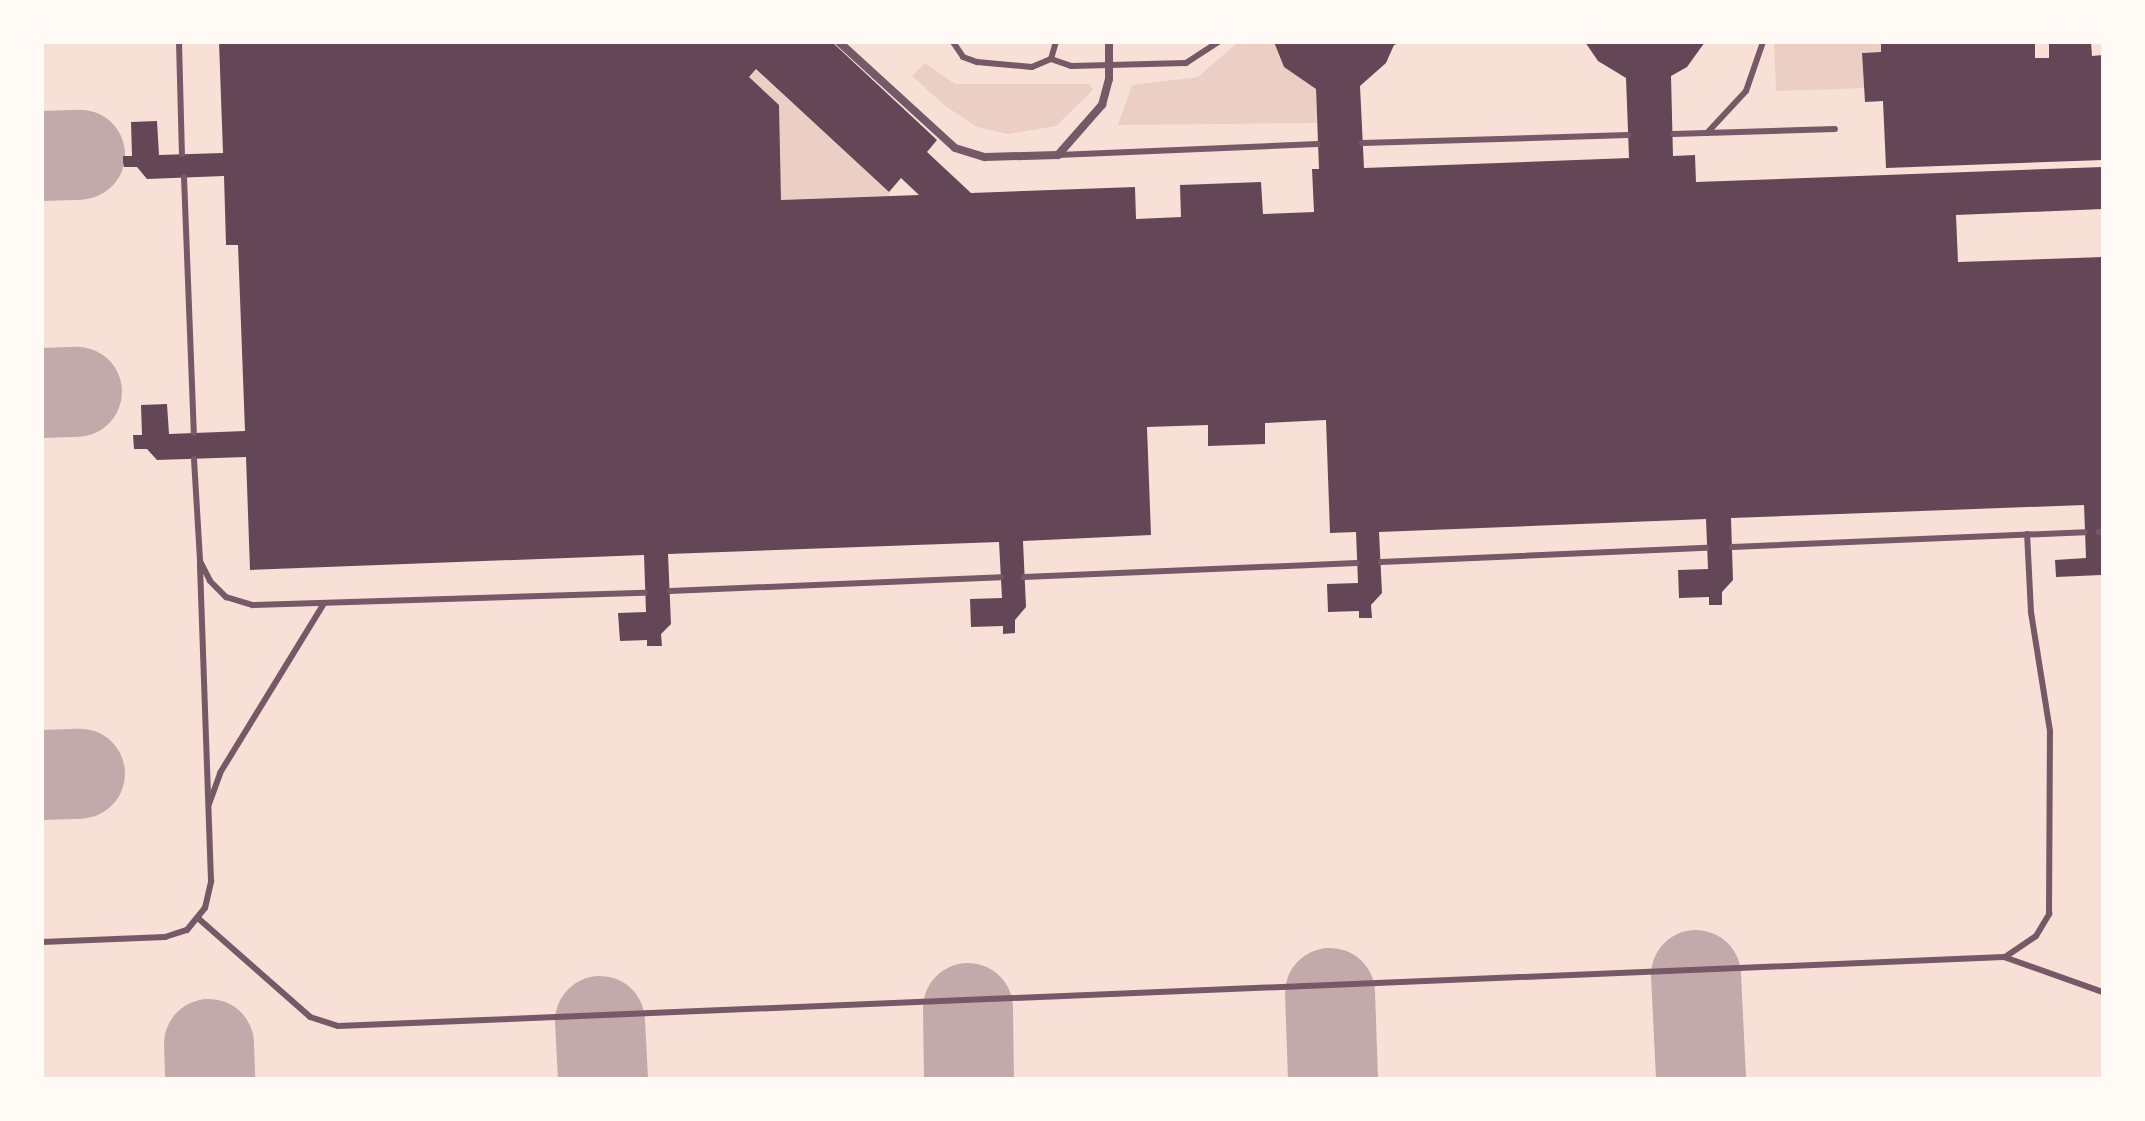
<!DOCTYPE html>
<style>
body{margin:0}
#map{position:relative;width:2145px;height:1121px;overflow:hidden;background:#f7e1d7;font-family:"Open Sans",sans-serif}
div>[style]{position:absolute}
.green>*{inset:0;background:#ebcfc5}
.taxiway>*{height:90px;margin:-45px;padding:0 45px;transform-origin:45px;border-radius:45px;background:#c3aaaa}
.building>*{inset:0;background:#644757}
.service>*{height:6px;margin:-3px;padding:0 3px;transform-origin:3px;border-radius:3px;background:#755966}
.minor>*{height:8px;margin:-4px;padding:0 4px;transform-origin:4px;border-radius:4px;background:#755966}
span{translate:-50% -50%;white-space:nowrap;text-align:center;line-height:1.15;-webkit-text-stroke:6px #fffaf5;paint-order:stroke}
.frame{position:absolute;inset:0;border:44px solid #fffaf5;pointer-events:none}
</style>
<div id="map">
<div class="green">
<div style="clip-path:polygon(1238px 42px,1274px 42px,1284px 67px,1316px 89px,1317px 123px,1118px 125px,1132px 85px,1198px 77px)"></div>
<div style="clip-path:polygon(1774px 42px,1881px 42px,1881px 52px,1862px 53px,1864px 88px,1776px 91px)"></div>
<div style="clip-path:polygon(925px 63px,955px 84px,1089px 84px,1093px 90px,1056px 126px,1008px 134px,977px 127px,944px 105px,912px 76px)"></div>
<div style="clip-path:polygon(756px 69px,889px 192px,889px 196px,781px 200px,749px 77px)"></div>
</div>
<div class="taxiway">
<div style="left:42px;top:156px;width:38px;rotate:-2deg"></div>
<div style="left:42px;top:393px;width:35px;rotate:-2deg"></div>
<div style="left:42px;top:775px;width:38px;rotate:-2deg"></div>
<div style="left:1696px;top:975px;width:104px;rotate:87.2deg"></div>
<div style="left:1330px;top:993px;width:86px;rotate:88deg"></div>
<div style="left:968px;top:1008px;width:71px;rotate:89.2deg"></div>
<div style="left:600px;top:1021px;width:58px;rotate:87deg"></div>
<div style="left:209px;top:1044px;width:35px;rotate:88deg"></div>
</div>
<div class="building">
<div style="clip-path:polygon(evenodd,219px 42px,832px 42px,937px 140px,927px 152px,971px 193px,1135px 187px,1136px 219px,1181px 217px,1180px 185px,1261px 182px,1263px 214px,1314px 212px,1312px 169px,1319px 169px,1316px 89px,1284px 67px,1274px 42px,1403px 42px,1394px 45px,1386px 63px,1360px 86px,1364px 168px,1629px 158px,1626px 78px,1598px 61px,1585px 42px,1705px 42px,1687px 67px,1671px 76px,1673px 156px,1695px 155px,1696px 182px,2103px 167px,2103px 209px,1956px 215px,1958px 262px,2103px 257px,2101px 575px,2056px 577px,2055px 560px,2086px 558px,2084px 505px,1731px 518px,1733px 580px,1722px 592px,1722px 605px,1709px 605px,1709px 597px,1679px 598px,1678px 570px,1708px 569px,1706px 519px,1379px 532px,1382px 593px,1371px 605px,1372px 618px,1359px 618px,1359px 611px,1328px 612px,1327px 584px,1358px 583px,1356px 532px,1330px 533px,1326px 420px,1265px 423px,1265px 444px,1208px 446px,1208px 425px,1147px 427px,1151px 535px,1023px 541px,1026px 607px,1015px 620px,1015px 633px,1003px 634px,1003px 626px,971px 627px,970px 599px,1002px 598px,999px 542px,668px 554px,671px 624px,661px 634px,662px 646px,647px 646px,647px 640px,620px 641px,618px 613px,646px 612px,644px 555px,250px 570px,246px 457px,157px 460px,147px 449px,134px 449px,133px 435px,142px 435px,141px 405px,167px 404px,169px 434px,245px 431px,238px 245px,226px 245px,224px 176px,147px 179px,137px 167px,124px 167px,123px 162px,123px 156px,132px 156px,131px 122px,157px 121px,159px 155px,223px 153px,219px 42px,756px 69px,889px 192px,901px 178px,919px 195px,781px 200px,779px 105px,749px 77px,756px 69px)"></div>
<div style="clip-path:polygon(1881px 42px,2035px 42px,2035px 58px,2049px 58px,2049px 42px,2091px 42px,2092px 56px,2103px 55px,2103px 160px,1886px 168px,1883px 101px,1865px 102px,1862px 53px,1881px 52px)"></div>
</div>
<div class="service">
<div style="left:179px;top:42px;width:112px;rotate:88.5deg"></div>
<div style="left:953px;top:42px;width:18px;rotate:56deg"></div>
<div style="left:963px;top:57px;width:15px;rotate:20deg"></div>
<div style="left:977px;top:62px;width:55px;rotate:5.2deg"></div>
<div style="left:1032px;top:67px;width:21px;rotate:-23deg"></div>
<div style="left:1051px;top:59px;width:18px;rotate:-74deg"></div>
<div style="left:1051px;top:59px;width:21px;rotate:19deg"></div>
<div style="left:1071px;top:66px;width:115px;rotate:-1.5deg"></div>
<div style="left:1186px;top:63px;width:38px;rotate:-33deg"></div>
<div style="left:1707px;top:133px;width:57px;rotate:-47.1deg"></div>
<div style="left:1746px;top:91px;width:52px;rotate:-70.9deg"></div>
<div style="left:1673px;top:134px;width:162px;rotate:-1.8deg"></div>
<div style="left:1362px;top:143px;width:266px;rotate:-1.7deg"></div>
<div style="left:1058px;top:155px;width:260px;rotate:-2.4deg"></div>
<div style="left:184px;top:177px;width:256px;rotate:87.8deg"></div>
<div style="left:194px;top:459px;width:102px;rotate:86.6deg"></div>
<div style="left:200px;top:561px;width:22px;rotate:63deg"></div>
<div style="left:210px;top:581px;width:23px;rotate:45deg"></div>
<div style="left:226px;top:597px;width:28px;rotate:17deg"></div>
<div style="left:253px;top:605px;width:392px;rotate:-1.8deg"></div>
<div style="left:2099px;top:532px;width:4px;rotate:-14deg"></div>
<div style="left:1732px;top:547px;width:353px;rotate:-2.4deg"></div>
<div style="left:1381px;top:562px;width:326px;rotate:-2.5deg"></div>
<div style="left:1024px;top:577px;width:333px;rotate:-2.4deg"></div>
<div style="left:670px;top:591px;width:331px;rotate:-2.4deg"></div>
<div style="left:209px;top:804px;width:33px;rotate:-70deg"></div>
<div style="left:220px;top:773px;width:199px;rotate:-58.5deg"></div>
<div style="left:199px;top:919px;width:148px;rotate:41.4deg"></div>
<div style="left:310px;top:1017px;width:29px;rotate:18deg"></div>
<div style="left:338px;top:1026px;width:1667px;rotate:-2.37deg"></div>
<div style="left:2004px;top:957px;width:105px;rotate:19.5deg"></div>
<div style="left:42px;top:942px;width:123px;rotate:-2.3deg"></div>
<div style="left:165px;top:937px;width:23px;rotate:-18deg"></div>
<div style="left:187px;top:930px;width:28px;rotate:-51deg"></div>
<div style="left:205px;top:908px;width:28px;rotate:-77deg"></div>
<div style="left:211px;top:881px;width:317px;rotate:-92deg"></div>
<div style="left:2005px;top:957px;width:37px;rotate:-34deg"></div>
<div style="left:2036px;top:936px;width:26px;rotate:-59deg"></div>
<div style="left:2049px;top:914px;width:183px;rotate:-89.7deg"></div>
<div style="left:2050px;top:731px;width:121px;rotate:-99.1deg"></div>
<div style="left:2031px;top:612px;width:78px;rotate:-92.9deg"></div>
</div>
<div class="minor">
<div style="left:839px;top:42px;width:157px;rotate:42.4deg"></div>
<div style="left:955px;top:148px;width:31px;rotate:17deg"></div>
<div style="left:985px;top:157px;width:73px;rotate:-1.6deg"></div>
<div style="left:1058px;top:155px;width:67px;rotate:-48.7deg"></div>
<div style="left:1102px;top:105px;width:27px;rotate:-75deg"></div>
<div style="left:1109px;top:79px;width:37px;rotate:-90deg"></div>
</div>
<div class="frame"></div>
</div>
